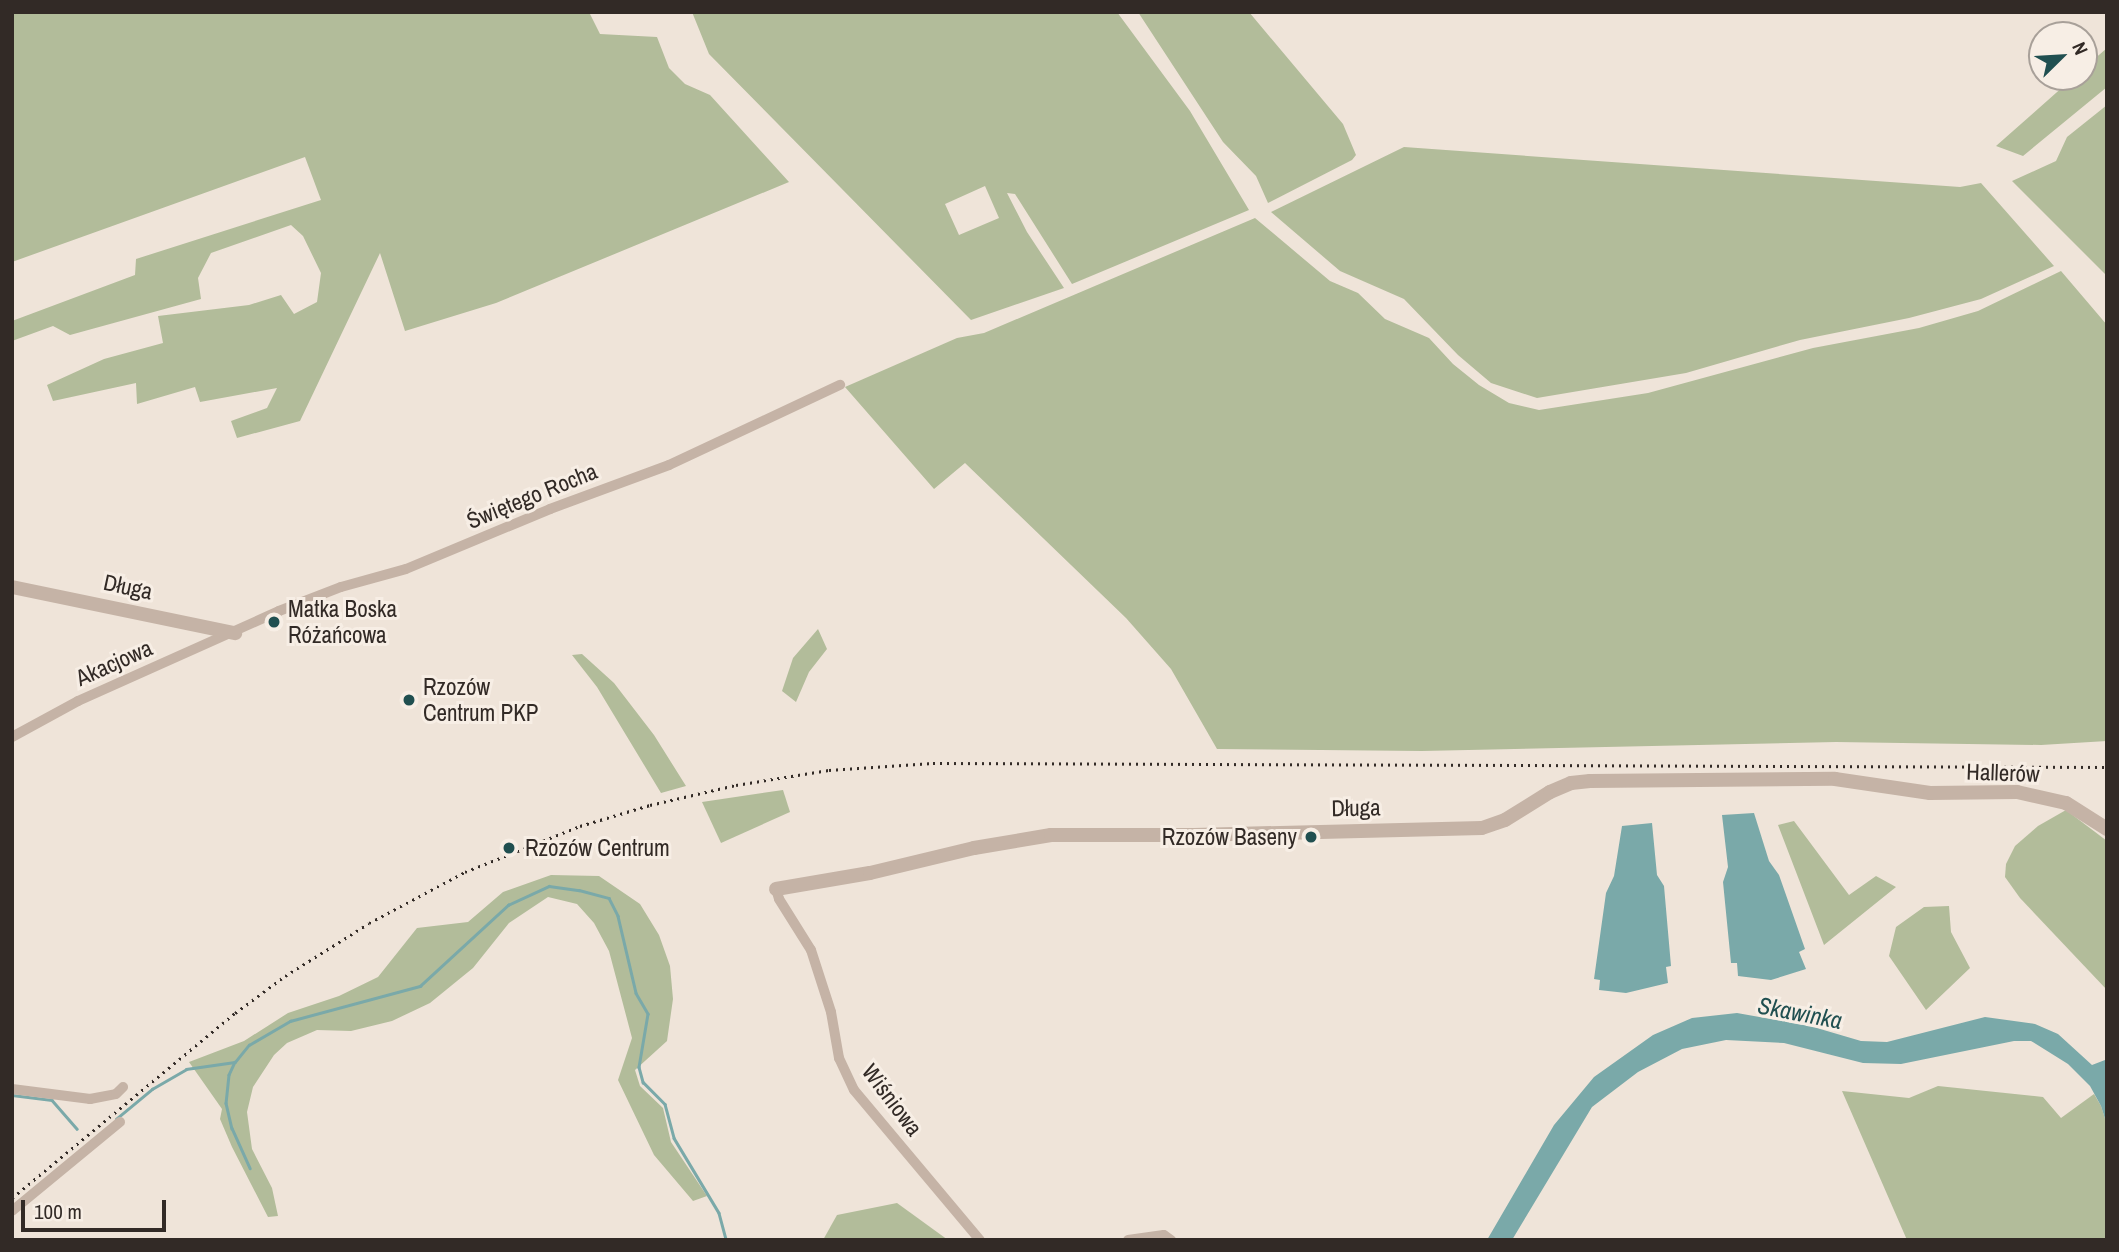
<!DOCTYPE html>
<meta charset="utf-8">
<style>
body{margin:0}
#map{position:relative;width:2119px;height:1252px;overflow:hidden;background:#efe4d9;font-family:"Archivo Narrow",sans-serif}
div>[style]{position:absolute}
.green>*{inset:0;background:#b2bc9a}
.water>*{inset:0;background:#7aa9a9}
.stream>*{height:2.5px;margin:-1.25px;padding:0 1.25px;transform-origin:1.25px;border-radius:1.25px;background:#7aa9a9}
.minor>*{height:10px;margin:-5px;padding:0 5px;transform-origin:5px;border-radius:5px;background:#c5b3a6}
.tertiary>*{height:14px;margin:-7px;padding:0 7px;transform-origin:7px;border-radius:7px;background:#c5b3a6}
.rail>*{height:2.5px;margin-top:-1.25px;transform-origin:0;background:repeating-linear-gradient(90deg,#322a26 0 2px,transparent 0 7px)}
.dots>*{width:19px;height:19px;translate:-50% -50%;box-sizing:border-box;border:4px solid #f7eee5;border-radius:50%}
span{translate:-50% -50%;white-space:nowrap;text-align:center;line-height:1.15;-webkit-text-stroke:6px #f7eee5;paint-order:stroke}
.street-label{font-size:23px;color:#322a26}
.poi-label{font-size:23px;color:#322a26}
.left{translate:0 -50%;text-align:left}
.right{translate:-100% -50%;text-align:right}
.water-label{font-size:24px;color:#204f50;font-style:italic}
.frame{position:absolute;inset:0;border:14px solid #322a26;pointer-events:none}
.north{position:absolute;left:2028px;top:21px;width:70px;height:70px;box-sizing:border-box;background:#f7eee5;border:2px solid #a8a099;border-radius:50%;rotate:66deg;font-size:19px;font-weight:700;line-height:28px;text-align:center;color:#322a26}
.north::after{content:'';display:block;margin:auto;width:24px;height:32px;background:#204f50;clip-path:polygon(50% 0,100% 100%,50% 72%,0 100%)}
.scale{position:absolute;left:21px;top:1200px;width:145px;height:32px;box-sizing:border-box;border:4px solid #322a26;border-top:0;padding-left:9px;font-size:21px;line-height:24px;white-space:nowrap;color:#322a26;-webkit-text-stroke:5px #f7eee5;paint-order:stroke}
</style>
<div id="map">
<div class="green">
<div style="clip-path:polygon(12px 12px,589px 12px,600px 34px,657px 37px,669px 68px,685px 84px,710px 95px,789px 182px,496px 303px,405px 331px,380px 253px,300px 421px,237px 438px,231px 421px,267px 408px,277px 388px,200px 402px,195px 387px,137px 404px,136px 383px,53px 401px,47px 385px,104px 359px,163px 343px,158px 316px,249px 305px,281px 295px,294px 314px,317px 302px,321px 273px,303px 236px,291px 225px,211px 253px,198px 278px,201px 299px,70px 335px,53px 326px,12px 341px,12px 321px,135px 275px,136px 259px,321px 200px,305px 157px,12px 262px)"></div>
<div style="clip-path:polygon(evenodd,692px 12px,1117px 12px,1190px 111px,1249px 210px,1072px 284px,1015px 194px,1007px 193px,1027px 232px,1064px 288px,971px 320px,709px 54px,692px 12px,985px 186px,999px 218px,959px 235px,945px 204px,985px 186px)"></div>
<div style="clip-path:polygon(1138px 12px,1249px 12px,1343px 124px,1356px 155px,1352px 160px,1268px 203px,1256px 176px,1223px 142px)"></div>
<div style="clip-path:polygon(2107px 48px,2107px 87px,2023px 156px,1996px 146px,2074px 77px,2084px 77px,2084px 68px)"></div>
<div style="clip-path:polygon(2107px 105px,2107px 276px,2012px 181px,2056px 161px,2067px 137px)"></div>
<div style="clip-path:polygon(1404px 147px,1960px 187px,1981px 183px,2054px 266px,1981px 299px,1909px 318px,1800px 340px,1686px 373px,1537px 398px,1491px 383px,1458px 355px,1404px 299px,1340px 271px,1271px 212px)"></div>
<div style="clip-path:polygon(1255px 218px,1330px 281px,1358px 293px,1385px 319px,1429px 338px,1453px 364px,1479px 385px,1509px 403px,1539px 410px,1648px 393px,1813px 348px,1919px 328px,1978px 311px,2061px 271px,2107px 325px,2107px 741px,2041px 745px,1836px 742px,1422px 751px,1217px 749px,1171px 669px,1126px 618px,965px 463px,934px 489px,845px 387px,957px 338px,984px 333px)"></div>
<div style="clip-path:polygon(818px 629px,827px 649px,809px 672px,796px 702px,782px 691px,793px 658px)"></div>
<div style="clip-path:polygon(582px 654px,614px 683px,654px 735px,686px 786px,661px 793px,597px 687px,572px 655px)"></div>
<div style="clip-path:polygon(783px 790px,790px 812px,721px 843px,702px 802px)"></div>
<div style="clip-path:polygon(2066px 810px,2107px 841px,2107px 990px,2020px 898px,2005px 877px,2006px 864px,2015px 846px,2038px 826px)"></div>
<div style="clip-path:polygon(1794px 821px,1849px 895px,1876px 876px,1896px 887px,1824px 945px,1778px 825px)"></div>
<div style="clip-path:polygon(551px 875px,599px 876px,640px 904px,659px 935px,670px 966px,673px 999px,667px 1041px,635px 1070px,640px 1086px,663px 1108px,671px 1142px,707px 1196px,693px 1201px,654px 1155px,618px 1080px,632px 1038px,609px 951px,594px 923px,577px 904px,548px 897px,509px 923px,473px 968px,430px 1003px,392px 1021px,351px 1031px,317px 1030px,287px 1043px,274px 1055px,253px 1087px,247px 1112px,252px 1149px,272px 1188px,278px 1216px,268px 1217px,232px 1147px,220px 1119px,222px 1109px,189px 1062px,244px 1041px,288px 1013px,339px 996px,378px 977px,417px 928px,468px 922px,503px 892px)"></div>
<div style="clip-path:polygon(1949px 906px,1951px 932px,1970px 968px,1926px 1010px,1889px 956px,1896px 927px,1924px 907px)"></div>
<div style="clip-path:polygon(1938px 1086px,2043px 1097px,2061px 1118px,2094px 1094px,2101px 1106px,2107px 1125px,2107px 1240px,1907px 1240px,1842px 1091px,1909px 1098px)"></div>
<div style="clip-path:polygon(897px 1203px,948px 1240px,823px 1240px,837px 1215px)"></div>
</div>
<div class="water">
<div style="clip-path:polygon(1754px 813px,1769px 861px,1779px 875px,1805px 949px,1799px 952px,1806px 969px,1771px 980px,1738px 976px,1737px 963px,1731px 963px,1723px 882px,1728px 867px,1722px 815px)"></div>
<div style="clip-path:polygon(1652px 823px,1657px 875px,1664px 886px,1671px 966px,1666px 967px,1668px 983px,1626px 993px,1599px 990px,1600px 980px,1594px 979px,1606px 893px,1614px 876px,1622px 826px)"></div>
<div style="clip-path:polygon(1737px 1013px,1810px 1026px,1861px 1041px,1887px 1042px,1985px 1017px,2035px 1024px,2058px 1034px,2092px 1065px,2105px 1060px,2107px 1062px,2107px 1125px,2101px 1106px,2090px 1086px,2068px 1064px,2031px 1041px,2014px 1041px,1901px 1064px,1863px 1063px,1784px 1043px,1726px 1040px,1682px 1049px,1638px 1072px,1592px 1107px,1512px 1240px,1487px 1240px,1554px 1125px,1594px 1077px,1653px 1035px,1692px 1018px)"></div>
</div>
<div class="stream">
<div style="left:235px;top:1062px;width:14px;rotate:115deg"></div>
<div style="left:229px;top:1075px;width:28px;rotate:96deg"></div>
<div style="left:226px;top:1103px;width:26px;rotate:77deg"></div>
<div style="left:232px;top:1128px;width:44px;rotate:65.8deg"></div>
<div style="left:12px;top:1095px;width:40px;rotate:7.1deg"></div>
<div style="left:52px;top:1100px;width:38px;rotate:49deg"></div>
<div style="left:116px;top:1119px;width:47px;rotate:-39.8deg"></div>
<div style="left:152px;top:1089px;width:39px;rotate:-30deg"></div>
<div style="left:186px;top:1069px;width:49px;rotate:-8.1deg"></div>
<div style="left:235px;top:1062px;width:22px;rotate:-51deg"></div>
<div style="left:249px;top:1045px;width:48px;rotate:-30.3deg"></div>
<div style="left:290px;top:1021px;width:135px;rotate:-15.1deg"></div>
<div style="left:420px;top:986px;width:120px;rotate:-42.6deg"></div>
<div style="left:508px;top:905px;width:45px;rotate:-24.9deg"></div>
<div style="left:549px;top:886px;width:30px;rotate:8deg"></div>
<div style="left:579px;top:890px;width:31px;rotate:15deg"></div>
<div style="left:609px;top:898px;width:20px;rotate:63deg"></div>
<div style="left:618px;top:916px;width:79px;rotate:76.8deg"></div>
<div style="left:636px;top:993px;width:24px;rotate:60deg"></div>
<div style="left:648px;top:1014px;width:54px;rotate:99.6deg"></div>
<div style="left:639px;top:1067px;width:16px;rotate:75deg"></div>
<div style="left:643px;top:1082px;width:31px;rotate:45deg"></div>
<div style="left:665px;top:1104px;width:35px;rotate:75deg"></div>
<div style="left:674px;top:1138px;width:87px;rotate:59deg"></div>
<div style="left:719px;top:1213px;width:28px;rotate:75deg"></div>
</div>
<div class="minor">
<div style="left:12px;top:737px;width:75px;rotate:-28.6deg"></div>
<div style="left:78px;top:701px;width:220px;rotate:-24.1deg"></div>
<div style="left:279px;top:611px;width:66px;rotate:-21.2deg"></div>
<div style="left:341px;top:587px;width:67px;rotate:-15.5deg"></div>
<div style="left:406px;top:569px;width:156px;rotate:-22.6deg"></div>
<div style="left:550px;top:509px;width:127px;rotate:-20.3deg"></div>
<div style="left:669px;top:465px;width:189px;rotate:-25.1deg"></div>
<div style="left:776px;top:889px;width:10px;rotate:73deg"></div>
<div style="left:779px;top:899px;width:60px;rotate:57.9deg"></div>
<div style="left:811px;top:950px;width:65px;rotate:72.1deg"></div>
<div style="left:831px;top:1012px;width:47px;rotate:80.1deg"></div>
<div style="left:839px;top:1058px;width:35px;rotate:65deg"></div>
<div style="left:854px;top:1090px;width:196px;rotate:50deg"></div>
<div style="left:12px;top:1089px;width:79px;rotate:7.3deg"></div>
<div style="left:90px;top:1099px;width:26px;rotate:-11deg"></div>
<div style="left:116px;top:1094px;width:10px;rotate:-45deg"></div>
<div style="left:12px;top:1211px;width:140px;rotate:-39.5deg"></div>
<div style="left:1128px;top:1240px;width:36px;rotate:-8deg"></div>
<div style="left:1164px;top:1235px;width:9px;rotate:36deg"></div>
</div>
<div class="tertiary">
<div style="left:12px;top:587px;width:228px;rotate:11.7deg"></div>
<div style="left:776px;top:889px;width:95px;rotate:-9.7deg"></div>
<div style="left:870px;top:873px;width:107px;rotate:-13.5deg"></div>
<div style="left:974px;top:848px;width:78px;rotate:-9.6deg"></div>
<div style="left:1051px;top:835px;width:143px"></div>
<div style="left:1194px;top:835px;width:288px;rotate:-1.4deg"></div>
<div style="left:1482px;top:828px;width:24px;rotate:-19deg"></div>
<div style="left:1505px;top:820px;width:53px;rotate:-31.9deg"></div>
<div style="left:1550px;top:792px;width:23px;rotate:-23deg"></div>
<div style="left:1571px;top:783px;width:19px;rotate:-6deg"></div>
<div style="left:1590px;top:781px;width:245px;rotate:-0.5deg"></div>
<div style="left:1835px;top:779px;width:96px;rotate:8.4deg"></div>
<div style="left:1930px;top:793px;width:87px;rotate:-0.7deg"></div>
<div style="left:2017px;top:792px;width:50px;rotate:12.7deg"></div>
<div style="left:2066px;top:803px;width:49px;rotate:32.4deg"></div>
</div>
<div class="rail">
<div style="left:12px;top:1198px;width:290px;rotate:-39.7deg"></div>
<div style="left:235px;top:1013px;width:62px;rotate:-36.5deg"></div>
<div style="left:285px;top:976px;width:99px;rotate:-32.2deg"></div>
<div style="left:369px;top:923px;width:109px;rotate:-28deg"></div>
<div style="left:465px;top:872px;width:124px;rotate:-21.8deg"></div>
<div style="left:580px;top:826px;width:73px;rotate:-16.7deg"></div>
<div style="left:650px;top:805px;width:88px;rotate:-13.1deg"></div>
<div style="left:736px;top:785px;width:94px;rotate:-9.2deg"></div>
<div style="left:829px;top:770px;width:104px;rotate:-3.9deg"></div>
<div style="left:933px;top:763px;width:1174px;rotate:0.2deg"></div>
</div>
<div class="dots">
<div style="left:274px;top:622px;background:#204f50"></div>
<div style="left:409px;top:700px;background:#204f50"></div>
<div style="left:1311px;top:837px;background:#204f50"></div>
<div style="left:509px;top:848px;background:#204f50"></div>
</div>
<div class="street-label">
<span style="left:532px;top:496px;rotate:-22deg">Świętego Rocha</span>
<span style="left:128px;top:587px;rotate:12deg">Długa</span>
<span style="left:114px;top:663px;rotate:-24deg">Akacjowa</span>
<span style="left:2003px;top:773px;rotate:2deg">Hallerów</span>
<span style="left:1356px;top:808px;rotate:-1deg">Długa</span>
<span style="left:892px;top:1100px;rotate:53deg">Wiśniowa</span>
</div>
<div class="poi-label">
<span class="left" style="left:288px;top:622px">Matka Boska<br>Różańcowa</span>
<span class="left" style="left:423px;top:700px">Rzozów<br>Centrum PKP</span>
<span class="right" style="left:1297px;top:837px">Rzozów Baseny</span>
<span class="left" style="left:525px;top:848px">Rzozów Centrum</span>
</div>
<div class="water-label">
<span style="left:1800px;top:1013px;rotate:11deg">Skawinka</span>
</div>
<div class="frame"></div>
<div class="north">N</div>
<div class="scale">100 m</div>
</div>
